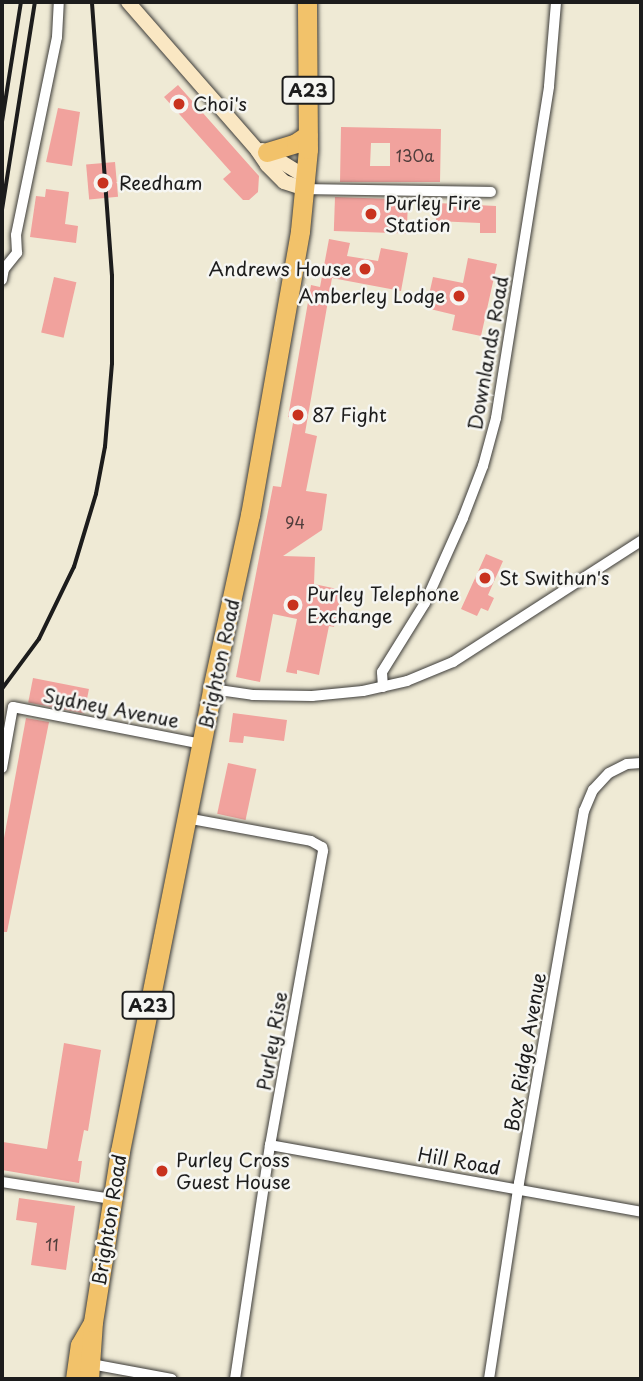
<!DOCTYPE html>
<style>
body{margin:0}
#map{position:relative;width:643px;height:1381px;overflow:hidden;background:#efead5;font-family:"Playpen Sans",sans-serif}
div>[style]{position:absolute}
.building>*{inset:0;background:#f1a29d;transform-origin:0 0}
.roads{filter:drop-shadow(0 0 2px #3c3b38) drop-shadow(0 0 2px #3c3b38)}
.street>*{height:10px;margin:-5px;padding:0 5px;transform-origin:5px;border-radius:5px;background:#fff}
.secondary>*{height:14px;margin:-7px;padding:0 7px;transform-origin:7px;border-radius:7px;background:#fae7c3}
.highway>*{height:19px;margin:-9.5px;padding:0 9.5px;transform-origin:9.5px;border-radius:9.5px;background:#f2c26a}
.rail>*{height:3.5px;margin:-1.75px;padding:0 1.75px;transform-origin:1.75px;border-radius:1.75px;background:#1c1c1c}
.dots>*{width:19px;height:19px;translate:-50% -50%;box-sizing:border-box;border:4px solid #f6f6f2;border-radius:50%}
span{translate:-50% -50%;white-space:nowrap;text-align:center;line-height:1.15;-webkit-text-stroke:5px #f6f6f2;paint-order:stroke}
.number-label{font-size:16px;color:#513e3c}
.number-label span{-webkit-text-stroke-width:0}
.shield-label span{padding:2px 5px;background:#f6f6f2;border:2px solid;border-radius:5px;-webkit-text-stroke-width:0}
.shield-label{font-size:18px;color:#1c1c1c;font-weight:700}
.poi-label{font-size:19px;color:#1c1c1c}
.left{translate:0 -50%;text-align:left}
.right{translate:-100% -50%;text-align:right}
.street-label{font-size:19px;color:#1c1c1c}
.frame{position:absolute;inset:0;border:4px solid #1c1c1c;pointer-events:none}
</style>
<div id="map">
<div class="building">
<div style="clip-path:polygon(178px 85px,259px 176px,258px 192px,249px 200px,243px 200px,223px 179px,231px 172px,164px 97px)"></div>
<div style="clip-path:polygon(58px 108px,80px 112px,72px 166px,46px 162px)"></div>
<div style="clip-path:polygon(evenodd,341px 127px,441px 129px,440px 182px,340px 182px,341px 127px,371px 143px,390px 143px,390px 166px,370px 166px,371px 143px)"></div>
<div style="left:115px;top:162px;width:35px;height:29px;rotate:85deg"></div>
<div style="clip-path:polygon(46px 189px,69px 192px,65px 224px,78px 226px,76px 243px,30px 237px,36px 196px,45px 197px)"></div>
<div style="left:335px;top:197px;width:73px;height:34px;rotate:2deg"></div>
<div style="clip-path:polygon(437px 203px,496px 206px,496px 233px,480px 233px,480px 223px,436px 221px)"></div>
<div style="clip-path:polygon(329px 239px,350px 243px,347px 256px,378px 261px,381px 248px,408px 253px,401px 291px,332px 278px,305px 433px,317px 436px,306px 491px,327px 494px,322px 530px,283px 556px,315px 557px,314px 584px,342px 590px,334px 627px,329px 626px,319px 675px,297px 670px,297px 674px,286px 672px,297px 619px,273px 614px,260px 682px,236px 677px,273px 486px,281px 487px,294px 418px,288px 417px,311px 285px,320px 287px)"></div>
<div style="clip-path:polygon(468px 258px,497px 264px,481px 336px,452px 330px,455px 315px,426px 308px,433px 277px,463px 283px)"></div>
<div style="left:54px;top:277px;width:23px;height:57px;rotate:13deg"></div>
<div style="clip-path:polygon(486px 554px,503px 561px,488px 595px,494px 598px,488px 611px,481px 608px,477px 616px,461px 609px)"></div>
<div style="left:33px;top:678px;width:57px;height:25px;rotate:11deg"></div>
<div style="clip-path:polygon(233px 713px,287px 720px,284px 741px,244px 736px,243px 743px,229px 742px)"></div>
<div style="clip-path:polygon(26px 718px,49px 722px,7px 932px,2px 932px,2px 849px)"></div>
<div style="left:228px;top:763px;width:29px;height:52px;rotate:12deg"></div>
<div style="clip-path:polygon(64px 1043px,101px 1050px,88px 1131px,84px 1130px,78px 1161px,82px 1161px,79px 1183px,2px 1170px,3px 1142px,47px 1149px)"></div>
<div style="clip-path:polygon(19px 1198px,75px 1206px,66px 1270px,31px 1265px,37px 1223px,16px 1220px)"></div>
</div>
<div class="roads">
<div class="street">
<div style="left:305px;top:189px;width:186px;rotate:0.9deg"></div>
<div style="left:2px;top:280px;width:11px;rotate:-80deg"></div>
<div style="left:4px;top:269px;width:21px;rotate:-51deg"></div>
<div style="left:17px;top:253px;width:18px;rotate:-93deg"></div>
<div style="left:16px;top:235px;width:202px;rotate:-78.3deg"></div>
<div style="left:57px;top:37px;width:35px;rotate:-87deg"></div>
<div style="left:383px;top:687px;width:15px;rotate:-94deg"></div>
<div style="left:382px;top:672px;width:81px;rotate:-58.1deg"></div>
<div style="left:425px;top:603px;width:93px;rotate:-65.9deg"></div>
<div style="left:463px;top:518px;width:56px;rotate:-69deg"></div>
<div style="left:483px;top:466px;width:50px;rotate:-74.8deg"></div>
<div style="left:496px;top:418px;width:336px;rotate:-80.9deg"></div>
<div style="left:549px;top:86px;width:84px;rotate:-85.2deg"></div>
<div style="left:212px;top:689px;width:41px;rotate:8.3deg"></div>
<div style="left:253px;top:695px;width:59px;rotate:1deg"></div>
<div style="left:312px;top:696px;width:51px;rotate:-5.6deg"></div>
<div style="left:363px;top:691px;width:45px;rotate:-12.8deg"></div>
<div style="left:407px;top:681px;width:50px;rotate:-22.4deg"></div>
<div style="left:453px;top:662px;width:224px;rotate:-32.8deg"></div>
<div style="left:2px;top:768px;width:62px;rotate:-79.8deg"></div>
<div style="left:13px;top:707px;width:192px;rotate:11.1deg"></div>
<div style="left:186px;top:818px;width:127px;rotate:10.4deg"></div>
<div style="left:311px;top:841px;width:13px;rotate:29deg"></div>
<div style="left:322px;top:847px;width:4px;rotate:76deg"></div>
<div style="left:323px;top:851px;width:299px;rotate:100.2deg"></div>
<div style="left:270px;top:1145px;width:237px;rotate:98.5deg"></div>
<div style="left:270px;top:1145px;width:377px;rotate:10.2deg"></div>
<div style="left:2px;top:1182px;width:111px;rotate:8.8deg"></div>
<div style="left:91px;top:1364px;width:82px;rotate:10.5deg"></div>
<div style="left:489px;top:1379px;width:198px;rotate:-81.3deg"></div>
<div style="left:519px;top:1183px;width:378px;rotate:-80.1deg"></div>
<div style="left:584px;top:811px;width:23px;rotate:-67deg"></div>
<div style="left:593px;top:790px;width:23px;rotate:-47deg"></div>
<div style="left:609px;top:773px;width:20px;rotate:-27deg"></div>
<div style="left:627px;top:764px;width:14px;rotate:-4deg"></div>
</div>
<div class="secondary">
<div style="left:128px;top:2px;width:196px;rotate:48.9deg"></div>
<div style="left:257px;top:150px;width:18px;rotate:56deg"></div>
<div style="left:267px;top:165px;width:24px;rotate:45deg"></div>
<div style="left:284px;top:182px;width:22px;rotate:18deg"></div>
<div style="left:262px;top:150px;width:52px;rotate:31.5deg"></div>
</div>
<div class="highway">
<div style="left:267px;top:152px;width:30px;rotate:-17deg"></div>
<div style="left:296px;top:143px;width:14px;rotate:-34deg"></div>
<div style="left:75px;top:1379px;width:34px;rotate:-82deg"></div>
<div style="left:80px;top:1345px;width:24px;rotate:-60deg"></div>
<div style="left:89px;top:1379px;width:57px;rotate:-86deg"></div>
<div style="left:93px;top:1322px;width:173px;rotate:-81deg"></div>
<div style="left:120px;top:1151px;width:471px;rotate:-78.7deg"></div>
<div style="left:212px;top:689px;width:178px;rotate:-77.7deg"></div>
<div style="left:250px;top:515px;width:288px;rotate:-80deg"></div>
<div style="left:300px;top:231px;width:82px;rotate:-84.4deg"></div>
<div style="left:308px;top:149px;width:147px;rotate:-90.4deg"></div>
</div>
</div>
<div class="rail">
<div style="left:2px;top:122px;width:121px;rotate:-81deg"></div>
<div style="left:2px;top:210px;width:211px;rotate:-81deg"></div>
<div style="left:2px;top:689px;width:62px;rotate:-53.5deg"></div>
<div style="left:39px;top:639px;width:80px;rotate:-64.1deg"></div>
<div style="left:74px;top:567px;width:76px;rotate:-73.2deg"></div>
<div style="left:96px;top:494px;width:48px;rotate:-79.2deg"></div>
<div style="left:105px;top:447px;width:83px;rotate:-85.2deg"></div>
<div style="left:112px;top:364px;width:88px;rotate:-90deg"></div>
<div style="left:112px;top:276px;width:275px;rotate:-94.2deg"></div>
</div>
<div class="dots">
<div style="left:179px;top:104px;background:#c8321e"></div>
<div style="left:103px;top:183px;background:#c8321e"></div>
<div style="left:371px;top:214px;background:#c8321e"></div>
<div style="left:365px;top:269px;background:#c8321e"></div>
<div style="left:459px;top:296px;background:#c8321e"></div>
<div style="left:298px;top:415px;background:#c8321e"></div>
<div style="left:485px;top:578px;background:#c8321e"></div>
<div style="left:293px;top:605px;background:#c8321e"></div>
<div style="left:162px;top:1171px;background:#c8321e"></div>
</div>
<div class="number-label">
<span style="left:415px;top:155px">130a</span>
<span style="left:295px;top:522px">94</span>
<span style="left:52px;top:1244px">11</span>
</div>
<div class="shield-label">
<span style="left:308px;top:90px">A23</span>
<span style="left:148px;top:1005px">A23</span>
</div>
<div class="poi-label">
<span class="left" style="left:193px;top:104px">Choi's</span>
<span class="left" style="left:119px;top:183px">Reedham</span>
<span class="left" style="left:385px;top:214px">Purley Fire<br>Station</span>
<span class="right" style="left:351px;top:269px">Andrews House</span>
<span class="right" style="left:445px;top:296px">Amberley Lodge</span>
<span class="left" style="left:312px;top:415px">87 Fight</span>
<span class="left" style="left:499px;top:578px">St Swithun's</span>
<span class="left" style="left:307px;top:605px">Purley Telephone<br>Exchange</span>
<span class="left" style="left:176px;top:1171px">Purley Cross<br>Guest House</span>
</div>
<div class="street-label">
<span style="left:488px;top:353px;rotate:-80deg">Downlands Road</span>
<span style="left:219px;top:664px;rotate:-78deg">Brighton Road</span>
<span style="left:111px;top:708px;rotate:11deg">Sydney Avenue</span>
<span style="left:272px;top:1041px;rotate:-80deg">Purley Rise</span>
<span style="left:525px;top:1052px;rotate:-80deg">Box Ridge Avenue</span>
<span style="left:459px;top:1161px;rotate:10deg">Hill Road</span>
<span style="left:109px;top:1220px;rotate:-81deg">Brighton Road</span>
</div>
<div class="frame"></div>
</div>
